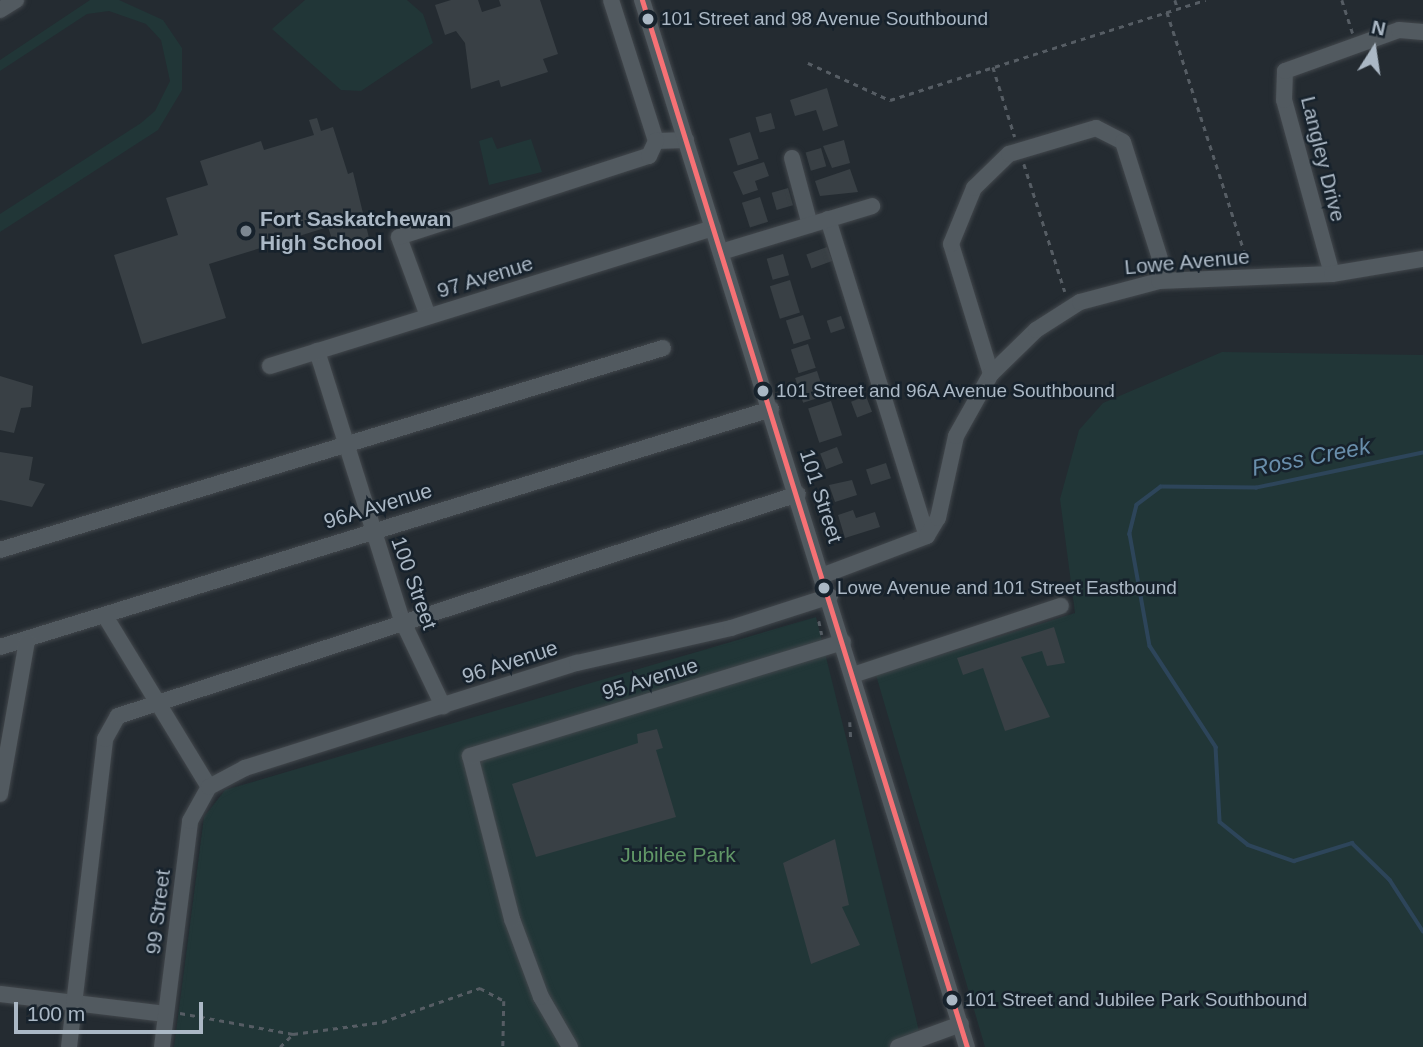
<!DOCTYPE html>
<style>
body{margin:0}
#map{position:relative;width:1423px;height:1047px;overflow:hidden;background:#242b31;font-family:Arial,sans-serif}
div>[style]{position:absolute}
.green>*{inset:0;background:#213637}
.stream>*{height:3.5px;margin:-1.75px;padding:0 1.75px;transform-origin:1.75px;border-radius:1.75px;background:#2d455a}
.building>*{inset:0;background:#394045;transform-origin:0 0}
.path>*{height:2.5px;margin-top:-1.25px;transform-origin:0;background:repeating-linear-gradient(90deg,#565d64 0 5px,transparent 0 10px)}
.roads{filter:drop-shadow(0 0 2px #42474c) drop-shadow(0 0 2px #42474c)}
.minor>*{height:16px;margin:-8px;padding:0 8px;transform-origin:8px;border-radius:8px;background:#525a60}
.bus-1>*{height:5px;margin:-2.5px;padding:0 2.5px;transform-origin:2.5px;border-radius:2.5px;background:#f67175}
.dots>*{width:19px;height:19px;translate:-50% -50%;box-sizing:border-box;border:4px solid #17222c;border-radius:50%}
span{translate:-50% -50%;white-space:nowrap;text-align:center;line-height:1.15;-webkit-text-stroke:5px #17222c;paint-order:stroke}
.bus-label{font-size:19px;color:#abb8c5}
.left{translate:0 -50%;text-align:left}
.street-label{font-size:21px;color:#abb8c5}
.poi-label{font-size:21px;color:#abb8c5;font-weight:700}
.park-label{font-size:21px;color:#619767}
.water-label{font-size:23px;color:#698eab;font-style:italic}
.north{position:absolute;left:1339px;top:14px;width:70px;height:70px;-webkit-text-stroke:5px #17222c;paint-order:stroke;rotate:12deg;font-size:19px;font-weight:700;line-height:28px;text-align:center;color:#abb8c5}
.north::after{content:'';display:block;margin:auto;width:24px;height:32px;background:#abb8c5;clip-path:polygon(50% 0,100% 100%,50% 72%,0 100%)}
.scale{position:absolute;left:14px;top:1002px;width:189px;height:32px;box-sizing:border-box;border:4px solid #abb8c5;border-top:0;padding-left:9px;font-size:21px;line-height:24px;white-space:nowrap;color:#abb8c5;-webkit-text-stroke:5px #17222c;paint-order:stroke}
</style>
<div id="map">
<div class="green">
<div style="clip-path:polygon(90px 0,119px 0,163px 20px,182px 48px,182px 90px,158px 130px,0 232px,0 214px,141px 123px,155px 111px,170px 81px,161px 40px,146px 24px,109px 11px,87px 14px,0 71px,0 60px)"></div>
<div style="clip-path:polygon(305px 0,407px 0,423px 14px,433px 43px,361px 91px,341px 90px,272px 29px)"></div>
<div style="clip-path:polygon(492px 137px,497px 149px,531px 139px,542px 172px,489px 185px,479px 141px)"></div>
<div style="clip-path:polygon(1222px 352px,1423px 355px,1423px 1047px,985px 1047px,876px 675px,1075px 613px,1060px 499px,1079px 430px,1103px 403px)"></div>
<div style="clip-path:polygon(816px 617px,923px 1047px,174px 1047px,204px 817px,225px 790px)"></div>
</div>
<div class="stream">
<div style="left:1423px;top:453px;width:170px;rotate:168.1deg"></div>
<div style="left:1257px;top:488px;width:96px;rotate:-179.4deg"></div>
<div style="left:1161px;top:487px;width:30px;rotate:143deg"></div>
<div style="left:1137px;top:505px;width:30px;rotate:104deg"></div>
<div style="left:1130px;top:534px;width:114px;rotate:79.9deg"></div>
<div style="left:1150px;top:646px;width:121px;rotate:56.8deg"></div>
<div style="left:1216px;top:747px;width:75px;rotate:86.9deg"></div>
<div style="left:1220px;top:822px;width:36px;rotate:39deg"></div>
<div style="left:1248px;top:845px;width:49px;rotate:19.2deg"></div>
<div style="left:1294px;top:861px;width:61px;rotate:-17.2deg"></div>
<div style="left:1352px;top:843px;width:53px;rotate:44.2deg"></div>
<div style="left:1390px;top:880px;width:61px;rotate:57.1deg"></div>
</div>
<div class="building">
<div style="clip-path:polygon(451px 0,478px 0,482px 12px,501px 6px,499px 0,540px 0,558px 54px,543px 59px,548px 72px,501px 87px,499px 80px,471px 89px,465px 43px,456px 31px,445px 35px,435px 5px)"></div>
<div style="clip-path:polygon(827px 88px,838px 126px,823px 131px,816px 110px,795px 116px,790px 100px)"></div>
<div style="left:771px;top:113px;width:16px;height:16px;rotate:75deg"></div>
<div style="clip-path:polygon(317px 118px,321px 131px,333px 127px,348px 174px,353px 172px,369px 238px,335px 248px,328px 227px,209px 264px,226px 318px,142px 344px,114px 255px,178px 235px,166px 198px,208px 185px,200px 161px,261px 141px,264px 150px,314px 135px,309px 120px)"></div>
<div style="left:750px;top:132px;width:28px;height:22px;rotate:72deg"></div>
<div style="clip-path:polygon(844px 140px,850px 163px,832px 168px,823px 146px)"></div>
<div style="left:821px;top:148px;width:19px;height:16px;rotate:74deg"></div>
<div style="clip-path:polygon(764px 162px,769px 176px,755px 181px,758px 190px,743px 195px,733px 172px)"></div>
<div style="clip-path:polygon(850px 169px,858px 192px,820px 196px,815px 181px)"></div>
<div style="left:788px;top:188px;width:18px;height:17px;rotate:74deg"></div>
<div style="left:760px;top:197px;width:26px;height:19px;rotate:72deg"></div>
<div style="left:827px;top:247px;width:15px;height:22px;rotate:70deg"></div>
<div style="left:783px;top:254px;width:22px;height:17px;rotate:74deg"></div>
<div style="left:790px;top:280px;width:34px;height:21px;rotate:73deg"></div>
<div style="left:803px;top:315px;width:25px;height:18px;rotate:72deg"></div>
<div style="left:841px;top:316px;width:13px;height:15px;rotate:72deg"></div>
<div style="left:808px;top:344px;width:25px;height:18px;rotate:72deg"></div>
<div style="left:817px;top:371px;width:26px;height:23px;rotate:72deg"></div>
<div style="clip-path:polygon(0 376px,33px 386px,31px 407px,21px 408px,14px 433px,0 430px)"></div>
<div style="left:866px;top:396px;width:17px;height:16px;rotate:69deg"></div>
<div style="left:831px;top:401px;width:36px;height:24px;rotate:72deg"></div>
<div style="left:837px;top:447px;width:17px;height:18px;rotate:69deg"></div>
<div style="clip-path:polygon(0 452px,33px 457px,29px 480px,45px 484px,32px 507px,0 500px)"></div>
<div style="left:886px;top:463px;width:16px;height:21px;rotate:72deg"></div>
<div style="clip-path:polygon(852px 480px,857px 495px,835px 502px,829px 485px)"></div>
<div style="clip-path:polygon(853px 510px,856px 518px,875px 512px,880px 527px,845px 538px,838px 515px)"></div>
<div style="clip-path:polygon(1054px 627px,1065px 663px,1047px 666px,1042px 651px,1021px 657px,1050px 717px,1005px 731px,983px 668px,963px 675px,957px 658px)"></div>
<div style="clip-path:polygon(657px 729px,663px 748px,656px 750px,676px 817px,536px 857px,512px 784px,638px 743px,637px 734px)"></div>
<div style="clip-path:polygon(835px 839px,849px 905px,842px 907px,860px 945px,811px 964px,783px 863px)"></div>
</div>
<div class="path">
<div style="left:1175px;top:0;width:9px;rotate:72deg"></div>
<div style="left:1342px;top:0;width:35px;rotate:72deg"></div>
<div style="left:1167px;top:12px;width:257px;rotate:72.1deg"></div>
<div style="left:808px;top:63px;width:90px;rotate:24.3deg"></div>
<div style="left:890px;top:100px;width:331px;rotate:-17.6deg"></div>
<div style="left:993px;top:67px;width:73px;rotate:72.6deg"></div>
<div style="left:1024px;top:164px;width:134px;rotate:72.2deg"></div>
<div style="left:819px;top:621px;width:14px;rotate:78deg"></div>
<div style="left:850px;top:722px;width:19px;rotate:87deg"></div>
<div style="left:180px;top:1013px;width:115px;rotate:10.5deg"></div>
<div style="left:293px;top:1034px;width:90px;rotate:-7.7deg"></div>
<div style="left:382px;top:1022px;width:104px;rotate:-19.1deg"></div>
<div style="left:480px;top:988px;width:27px;rotate:28deg"></div>
<div style="left:504px;top:1001px;width:46px;rotate:91.2deg"></div>
<div style="left:280px;top:1047px;width:18px;rotate:-45deg"></div>
</div>
<div class="roads">
<div class="minor">
<div style="left:611px;top:0;width:148px;rotate:72.3deg"></div>
<div style="left:656px;top:141px;width:30px;rotate:-2deg"></div>
<div style="left:642px;top:0;width:1096px;rotate:72.76deg"></div>
<div style="left:0;top:10px;width:19px;rotate:-32deg"></div>
<div style="left:792px;top:158px;width:69px;rotate:75deg"></div>
<div style="left:828px;top:219px;width:332px;rotate:72.7deg"></div>
<div style="left:721px;top:252px;width:158px;rotate:-16.9deg"></div>
<div style="left:1332px;top:274px;width:180px;rotate:-105.4deg"></div>
<div style="left:1284px;top:100px;width:29px;rotate:-88deg"></div>
<div style="left:1285px;top:71px;width:121px;rotate:-19.8deg"></div>
<div style="left:1399px;top:30px;width:24px;rotate:5deg"></div>
<div style="left:428px;top:316px;width:84px;rotate:-110.2deg"></div>
<div style="left:399px;top:237px;width:263px;rotate:-18deg"></div>
<div style="left:649px;top:156px;width:17px;rotate:-65deg"></div>
<div style="left:317px;top:351px;width:280px;rotate:72.5deg"></div>
<div style="left:401px;top:618px;width:98px;rotate:64.5deg"></div>
<div style="left:270px;top:366px;width:464px;rotate:-17.3deg"></div>
<div style="left:991px;top:374px;width:136px;rotate:-107.1deg"></div>
<div style="left:951px;top:244px;width:61px;rotate:-67.7deg"></div>
<div style="left:974px;top:188px;width:49px;rotate:-44.2deg"></div>
<div style="left:1009px;top:154px;width:91px;rotate:-16.6deg"></div>
<div style="left:1096px;top:128px;width:30px;rotate:27deg"></div>
<div style="left:1123px;top:142px;width:126px;rotate:72.4deg"></div>
<div style="left:1161px;top:262px;width:19px;rotate:96deg"></div>
<div style="left:0;top:550px;width:693px;rotate:-16.94deg"></div>
<div style="left:824px;top:575px;width:110px;rotate:-20.7deg"></div>
<div style="left:927px;top:536px;width:21px;rotate:-59deg"></div>
<div style="left:938px;top:518px;width:84px;rotate:-77.6deg"></div>
<div style="left:956px;top:436px;width:71px;rotate:-60.6deg"></div>
<div style="left:991px;top:374px;width:63px;rotate:-44.4deg"></div>
<div style="left:1036px;top:330px;width:52px;rotate:-32.5deg"></div>
<div style="left:1080px;top:302px;width:82px;rotate:-14.9deg"></div>
<div style="left:1159px;top:281px;width:173px;rotate:-2.3deg"></div>
<div style="left:1332px;top:274px;width:92px;rotate:-9.4deg"></div>
<div style="left:105px;top:616px;width:200px;rotate:58.7deg"></div>
<div style="left:0;top:647px;width:807px;rotate:-17.15deg"></div>
<div style="left:853px;top:675px;width:219px;rotate:-18.4deg"></div>
<div style="left:0;top:794px;width:155px;rotate:-80deg"></div>
<div style="left:0;top:994px;width:167px;rotate:6.9deg"></div>
<div style="left:69px;top:1047px;width:310px;rotate:-83.3deg"></div>
<div style="left:105px;top:739px;width:26px;rotate:-61deg"></div>
<div style="left:118px;top:716px;width:715px;rotate:-18.08deg"></div>
<div style="left:162px;top:1047px;width:228px;rotate:-82.9deg"></div>
<div style="left:190px;top:821px;width:39px;rotate:-61deg"></div>
<div style="left:209px;top:787px;width:41px;rotate:-27.8deg"></div>
<div style="left:245px;top:768px;width:348px;rotate:-17.6deg"></div>
<div style="left:577px;top:663px;width:158px;rotate:-12.8deg"></div>
<div style="left:731px;top:628px;width:104px;rotate:-17.9deg"></div>
<div style="left:570px;top:1047px;width:58px;rotate:-120.1deg"></div>
<div style="left:541px;top:997px;width:83px;rotate:-110.4deg"></div>
<div style="left:512px;top:919px;width:168px;rotate:-104.4deg"></div>
<div style="left:470px;top:756px;width:390px;rotate:-17deg"></div>
<div style="left:898px;top:1047px;width:67px;rotate:-20.1deg"></div>
</div>
</div>
<div class="bus-1">
<div style="left:642px;top:0;width:1096px;rotate:72.76deg"></div>
</div>
<div class="dots">
<div style="left:648px;top:19px;background:#abb8c5"></div>
<div style="left:246px;top:231px;background:#7c8791"></div>
<div style="left:763px;top:391px;background:#abb8c5"></div>
<div style="left:824px;top:588px;background:#abb8c5"></div>
<div style="left:952px;top:1000px;background:#abb8c5"></div>
</div>
<div class="bus-label">
<span class="left" style="left:661px;top:19px">101 Street and 98 Avenue Southbound</span>
<span class="left" style="left:776px;top:391px">101 Street and 96A Avenue Southbound</span>
<span class="left" style="left:837px;top:588px">Lowe Avenue and 101 Street Eastbound</span>
<span class="left" style="left:965px;top:1000px">101 Street and Jubilee Park Southbound</span>
</div>
<div class="street-label">
<span style="left:1323px;top:159px;rotate:76deg">Langley Drive</span>
<span style="left:1187px;top:262px;rotate:-5deg">Lowe Avenue</span>
<span style="left:485px;top:277px;rotate:-17deg">97 Avenue</span>
<span style="left:821px;top:496px;rotate:72deg">101 Street</span>
<span style="left:378px;top:506px;rotate:-17deg">96A Avenue</span>
<span style="left:414px;top:583px;rotate:70deg">100 Street</span>
<span style="left:510px;top:662px;rotate:-18deg">96 Avenue</span>
<span style="left:650px;top:679px;rotate:-17deg">95 Avenue</span>
<span style="left:158px;top:912px;rotate:-83deg">99 Street</span>
</div>
<div class="poi-label">
<span class="left" style="left:260px;top:231px">Fort Saskatchewan<br>High School</span>
</div>
<div class="park-label">
<span style="left:678px;top:855px">Jubilee Park</span>
</div>
<div class="water-label">
<span style="left:1311px;top:457px;rotate:-11deg">Ross Creek</span>
</div>
<div class="north">N</div>
<div class="scale">100 m</div>
</div>
